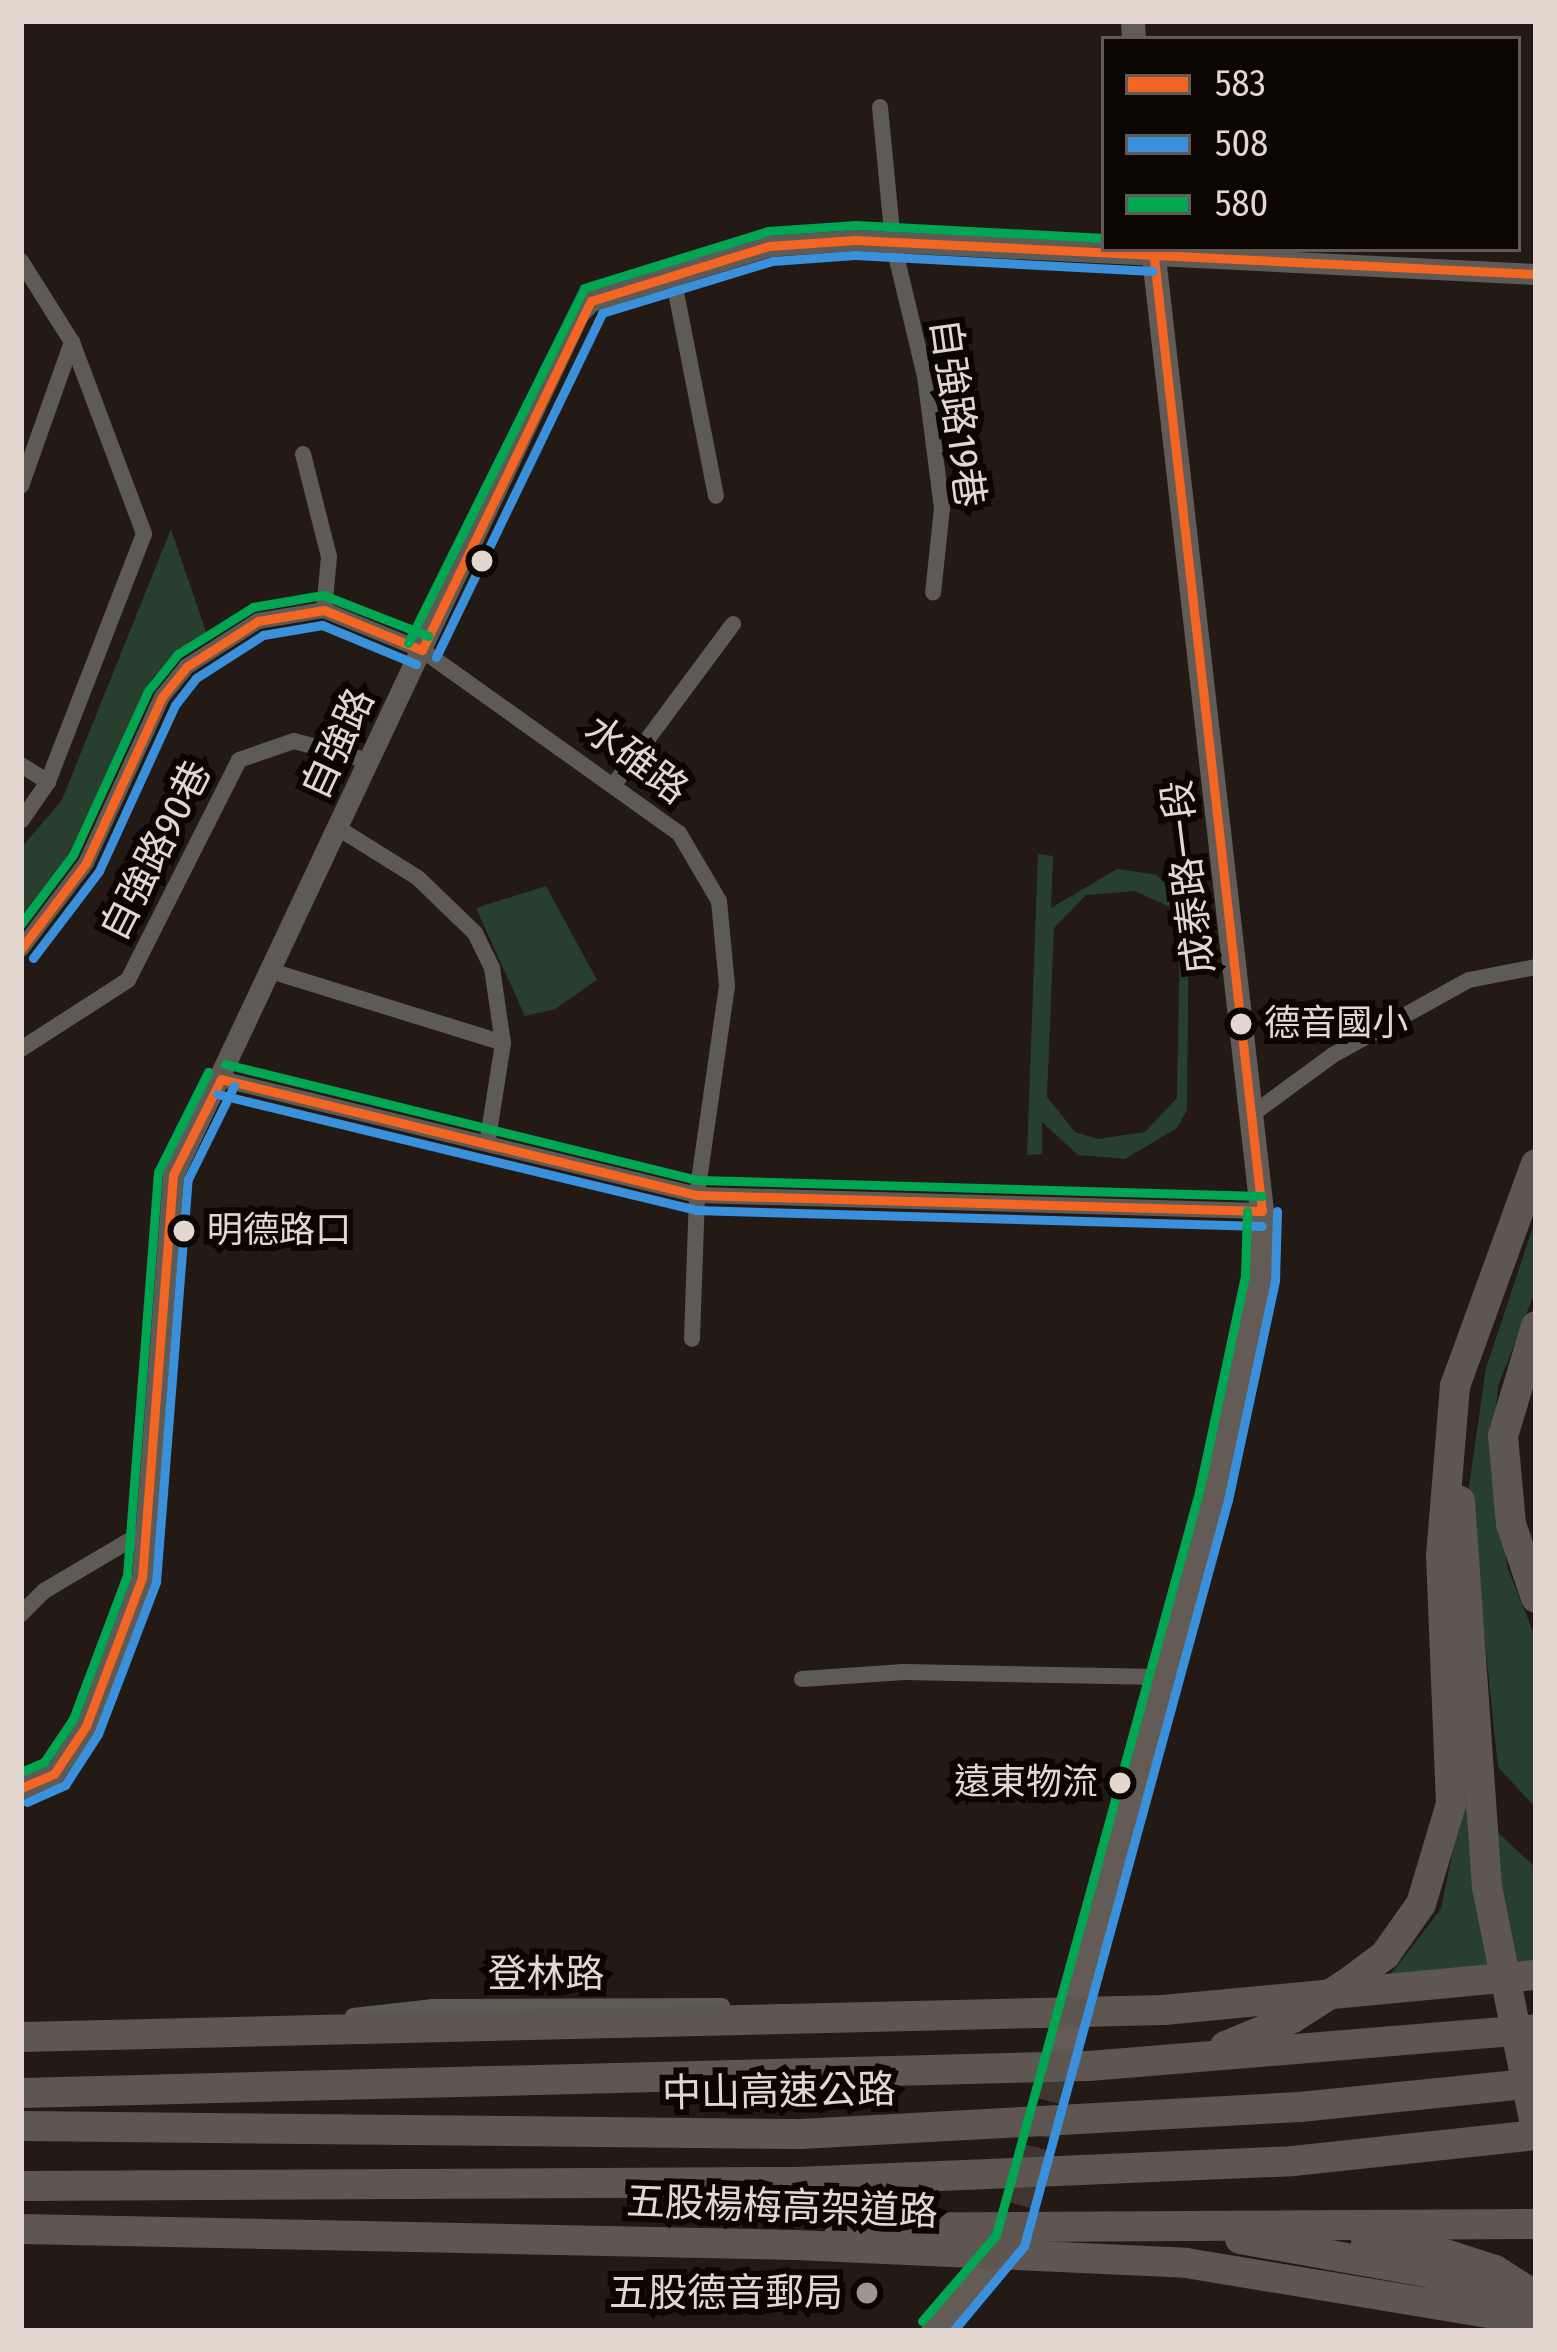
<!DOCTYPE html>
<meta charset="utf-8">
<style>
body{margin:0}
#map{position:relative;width:1557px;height:2352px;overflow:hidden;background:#231a15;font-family:"Fira Sans Condensed","Noto Sans TC",sans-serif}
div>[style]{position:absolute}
.green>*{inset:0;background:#283f2d}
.secondary-tunnel>*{height:24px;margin-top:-12px;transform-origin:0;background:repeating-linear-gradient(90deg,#403631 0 24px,transparent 0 36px)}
.minor>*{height:16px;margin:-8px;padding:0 8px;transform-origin:8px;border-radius:8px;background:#5e5a55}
.tertiary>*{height:21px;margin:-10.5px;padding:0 10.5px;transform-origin:10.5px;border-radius:10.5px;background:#5e5a55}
.secondary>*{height:24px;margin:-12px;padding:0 12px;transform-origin:12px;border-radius:12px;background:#635c56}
.motorway>*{height:30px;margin:-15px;padding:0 15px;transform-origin:15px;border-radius:15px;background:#5e5650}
.bus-1>*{height:9px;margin:-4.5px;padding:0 4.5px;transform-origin:4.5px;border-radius:4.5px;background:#f26522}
.bus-2>*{height:9px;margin:-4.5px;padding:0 4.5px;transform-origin:4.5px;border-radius:4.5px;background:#3a90db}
.bus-3>*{height:9px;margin:-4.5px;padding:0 4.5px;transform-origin:4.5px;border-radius:4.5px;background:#00a651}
.dots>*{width:33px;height:33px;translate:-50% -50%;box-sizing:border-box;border:6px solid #0c0603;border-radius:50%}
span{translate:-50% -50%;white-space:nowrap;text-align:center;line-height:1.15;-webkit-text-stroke:12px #0c0603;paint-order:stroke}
.bus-label{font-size:36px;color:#e3d7d0}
.left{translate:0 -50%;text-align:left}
.right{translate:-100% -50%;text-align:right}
.street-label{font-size:39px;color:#e3d7d0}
.poi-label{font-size:39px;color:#e3d7d0}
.frame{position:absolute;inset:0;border:24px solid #e3d7d0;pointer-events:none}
.legend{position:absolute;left:1101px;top:36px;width:420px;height:216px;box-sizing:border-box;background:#0c0603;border:3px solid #625a55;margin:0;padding:15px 21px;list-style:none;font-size:36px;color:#e3d7d0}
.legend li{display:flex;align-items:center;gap:24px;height:60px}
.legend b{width:60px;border:3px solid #625a55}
</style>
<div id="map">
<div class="green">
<div style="clip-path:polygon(171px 529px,206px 632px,153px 677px,81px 848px,21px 933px,21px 848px,62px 800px)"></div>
<div style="clip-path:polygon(evenodd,1038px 854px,1053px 856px,1051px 908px,1117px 869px,1157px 875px,1189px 908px,1187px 1110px,1177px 1128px,1125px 1159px,1078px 1155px,1042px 1122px,1042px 1154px,1027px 1155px,1038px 854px,1135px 891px,1170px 907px,1180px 930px,1177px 1098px,1145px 1132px,1098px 1139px,1075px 1132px,1047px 1097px,1054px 928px,1086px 895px,1135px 891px)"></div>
<div style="clip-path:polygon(546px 886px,597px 980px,555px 1009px,525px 1016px,476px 908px)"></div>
<div style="clip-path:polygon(1536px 1218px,1536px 1289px,1498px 1386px,1491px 1472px,1508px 1569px,1536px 1639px,1536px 1808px,1498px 1767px,1469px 1486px,1486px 1368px)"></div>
<div style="clip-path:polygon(1463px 1800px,1536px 1868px,1536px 1963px,1387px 1979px,1441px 1909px)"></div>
</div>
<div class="secondary-tunnel">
<div style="left:1011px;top:2240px;width:193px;rotate:-74.7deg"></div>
</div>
<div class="minor">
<div style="left:880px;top:107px;width:137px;rotate:84.5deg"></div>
<div style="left:893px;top:243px;width:137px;rotate:76.5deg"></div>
<div style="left:925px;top:376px;width:133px;rotate:82.7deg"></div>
<div style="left:942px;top:508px;width:85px;rotate:96deg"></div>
<div style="left:21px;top:261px;width:96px;rotate:57.8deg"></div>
<div style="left:72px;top:342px;width:205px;rotate:69.4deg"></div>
<div style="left:144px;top:534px;width:266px;rotate:111.2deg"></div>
<div style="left:48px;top:782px;width:47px;rotate:124.7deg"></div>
<div style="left:673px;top:277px;width:223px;rotate:78.9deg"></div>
<div style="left:303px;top:454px;width:106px;rotate:75.8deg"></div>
<div style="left:329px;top:557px;width:53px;rotate:95.4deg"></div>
<div style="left:21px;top:486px;width:153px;rotate:-70.5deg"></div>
<div style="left:21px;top:765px;width:32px;rotate:32deg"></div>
<div style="left:615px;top:783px;width:198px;rotate:-53.4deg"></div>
<div style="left:338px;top:828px;width:94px;rotate:32deg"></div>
<div style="left:418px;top:878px;width:79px;rotate:44deg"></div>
<div style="left:475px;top:933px;width:39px;rotate:64deg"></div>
<div style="left:492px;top:968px;width:76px;rotate:81.7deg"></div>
<div style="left:503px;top:1043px;width:97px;rotate:98.9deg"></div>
<div style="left:21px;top:949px;width:108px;rotate:-52.9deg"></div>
<div style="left:86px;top:863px;width:183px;rotate:-65.4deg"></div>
<div style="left:162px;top:697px;width:38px;rotate:-51deg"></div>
<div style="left:186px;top:667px;width:85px;rotate:-32.6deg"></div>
<div style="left:258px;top:621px;width:67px;rotate:-9.5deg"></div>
<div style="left:324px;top:610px;width:106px;rotate:22.2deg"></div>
<div style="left:422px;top:650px;width:315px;rotate:35.5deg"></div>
<div style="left:679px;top:833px;width:79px;rotate:59.5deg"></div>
<div style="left:719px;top:901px;width:85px;rotate:84.6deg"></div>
<div style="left:727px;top:986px;width:211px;rotate:98.2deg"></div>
<div style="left:697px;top:1195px;width:144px;rotate:92deg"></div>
<div style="left:271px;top:971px;width:243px;rotate:17.2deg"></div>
<div style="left:21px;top:1049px;width:127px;rotate:-32.8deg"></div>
<div style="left:128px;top:980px;width:246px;rotate:-63.2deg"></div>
<div style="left:239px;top:760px;width:58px;rotate:-19.1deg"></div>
<div style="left:294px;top:741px;width:78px;rotate:14.9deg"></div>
<div style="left:221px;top:1079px;width:490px;rotate:13.7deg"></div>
<div style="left:697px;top:1195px;width:565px;rotate:1.62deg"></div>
<div style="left:1251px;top:1115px;width:102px;rotate:-36.2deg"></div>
<div style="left:1333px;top:1055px;width:155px;rotate:-28.9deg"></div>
<div style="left:1469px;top:980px;width:68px;rotate:-11deg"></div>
<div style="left:21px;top:1614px;width:33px;rotate:-45deg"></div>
<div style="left:44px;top:1591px;width:122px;rotate:-30.6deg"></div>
<div style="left:802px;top:1679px;width:102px;rotate:-3.9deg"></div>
<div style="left:904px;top:1672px;width:257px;rotate:1.1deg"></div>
<div style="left:353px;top:2016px;width:81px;rotate:-6.4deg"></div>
<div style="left:433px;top:2007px;width:289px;rotate:-0.2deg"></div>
</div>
<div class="tertiary">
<div style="left:21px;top:1788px;width:36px;rotate:-23deg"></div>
<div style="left:54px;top:1774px;width:58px;rotate:-56.3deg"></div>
<div style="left:86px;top:1726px;width:158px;rotate:-69.3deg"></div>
<div style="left:142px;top:1578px;width:404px;rotate:-85.6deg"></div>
<div style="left:173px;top:1175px;width:953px;rotate:-64.78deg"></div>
<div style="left:579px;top:313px;width:17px;rotate:-45deg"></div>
<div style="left:591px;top:301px;width:186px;rotate:-17.2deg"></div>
<div style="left:769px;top:246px;width:86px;rotate:-4deg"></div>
<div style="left:855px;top:240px;width:682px;rotate:2.86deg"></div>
</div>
<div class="secondary">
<div style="left:1133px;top:21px;width:18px;rotate:87deg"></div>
<div style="left:1063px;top:2050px;width:574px;rotate:-74.75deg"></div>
<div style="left:1214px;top:1496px;width:224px;rotate:-78.1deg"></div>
<div style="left:1260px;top:1277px;width:66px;rotate:-88.3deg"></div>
<div style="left:1262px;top:1211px;width:968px;rotate:-96.46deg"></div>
<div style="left:933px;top:2331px;width:117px;rotate:-48.8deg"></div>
</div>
<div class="motorway">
<div style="left:1536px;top:1326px;width:115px;rotate:106.7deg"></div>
<div style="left:1503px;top:1436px;width:88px;rotate:84.8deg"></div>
<div style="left:1511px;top:1524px;width:78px;rotate:71.3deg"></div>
<div style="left:1460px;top:1501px;width:387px;rotate:86deg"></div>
<div style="left:1487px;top:1887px;width:249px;rotate:78.6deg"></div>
<div style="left:21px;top:2037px;width:1143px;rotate:-1.35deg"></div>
<div style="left:1164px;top:2010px;width:374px;rotate:-5.4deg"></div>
<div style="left:1225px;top:2046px;width:74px;rotate:-22.4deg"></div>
<div style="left:1293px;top:2018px;width:63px;rotate:-32.7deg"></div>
<div style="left:1346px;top:1984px;width:49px;rotate:-36.6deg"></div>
<div style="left:1385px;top:1955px;width:62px;rotate:-54.8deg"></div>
<div style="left:1421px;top:1904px;width:104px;rotate:-73.3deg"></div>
<div style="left:1451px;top:1804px;width:248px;rotate:-92.3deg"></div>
<div style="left:1441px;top:1556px;width:171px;rotate:-85.3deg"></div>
<div style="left:1455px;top:1386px;width:236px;rotate:-70deg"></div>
<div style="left:21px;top:2093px;width:1068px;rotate:-1.45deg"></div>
<div style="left:1089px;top:2066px;width:449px;rotate:-4.7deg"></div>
<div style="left:21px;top:2126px;width:780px;rotate:0.59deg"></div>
<div style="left:801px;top:2134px;width:500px;rotate:-3.1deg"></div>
<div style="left:1300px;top:2107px;width:237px;rotate:-5.8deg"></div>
<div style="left:21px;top:2186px;width:775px;rotate:-0.3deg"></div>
<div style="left:796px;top:2182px;width:497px;rotate:-2.4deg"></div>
<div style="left:1293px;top:2161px;width:244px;rotate:-6.1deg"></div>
<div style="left:840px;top:2228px;width:696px;rotate:-0.33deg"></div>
<div style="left:21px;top:2229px;width:775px;rotate:1.18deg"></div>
<div style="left:796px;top:2245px;width:390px;rotate:2.6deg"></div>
<div style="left:1186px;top:2263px;width:355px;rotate:9.4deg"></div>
<div style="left:1240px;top:2239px;width:193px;rotate:10.1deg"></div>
<div style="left:1430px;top:2273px;width:83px;rotate:24.1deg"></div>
<div style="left:1366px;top:2241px;width:68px;rotate:7.7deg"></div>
<div style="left:1433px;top:2250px;width:65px;rotate:17.9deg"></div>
<div style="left:1495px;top:2270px;width:49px;rotate:32.4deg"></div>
</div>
<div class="bus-1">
<div style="left:1153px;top:249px;width:968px;rotate:83.54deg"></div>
<div style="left:422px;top:650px;width:388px;rotate:-64.2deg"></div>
<div style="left:591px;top:301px;width:186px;rotate:-17.2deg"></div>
<div style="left:769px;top:246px;width:86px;rotate:-4deg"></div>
<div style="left:855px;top:240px;width:682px;rotate:2.86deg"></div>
<div style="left:21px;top:949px;width:108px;rotate:-52.9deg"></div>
<div style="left:86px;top:863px;width:183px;rotate:-65.4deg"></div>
<div style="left:162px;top:697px;width:38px;rotate:-51deg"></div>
<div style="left:186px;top:667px;width:85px;rotate:-32.6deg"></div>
<div style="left:258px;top:621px;width:67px;rotate:-9.5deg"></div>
<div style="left:324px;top:610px;width:106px;rotate:22.2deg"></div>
<div style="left:221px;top:1079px;width:490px;rotate:13.7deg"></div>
<div style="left:697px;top:1195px;width:565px;rotate:1.62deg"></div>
<div style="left:21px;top:1788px;width:36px;rotate:-23deg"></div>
<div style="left:54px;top:1774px;width:58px;rotate:-56.3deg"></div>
<div style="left:86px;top:1726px;width:158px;rotate:-69.3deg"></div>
<div style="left:142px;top:1578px;width:404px;rotate:-85.6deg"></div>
<div style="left:173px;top:1175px;width:107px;rotate:-63.4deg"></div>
</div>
<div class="bus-2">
<div style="left:436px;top:657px;width:382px;rotate:-64.2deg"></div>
<div style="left:602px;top:313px;width:178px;rotate:-17deg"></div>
<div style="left:772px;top:261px;width:83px;rotate:-4.1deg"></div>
<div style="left:855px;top:255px;width:298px;rotate:3.1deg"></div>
<div style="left:33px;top:958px;width:109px;rotate:-52.8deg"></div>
<div style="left:99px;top:871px;width:183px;rotate:-65.4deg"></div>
<div style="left:175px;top:705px;width:34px;rotate:-52deg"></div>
<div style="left:196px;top:678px;width:80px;rotate:-32.7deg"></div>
<div style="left:263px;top:635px;width:60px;rotate:-9.6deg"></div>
<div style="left:322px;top:625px;width:102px;rotate:22.5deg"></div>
<div style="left:217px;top:1094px;width:492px;rotate:13.6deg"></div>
<div style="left:695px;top:1210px;width:567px;rotate:1.62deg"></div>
<div style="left:27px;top:1802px;width:42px;rotate:-24.1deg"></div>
<div style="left:65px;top:1785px;width:61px;rotate:-57.1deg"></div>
<div style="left:98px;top:1734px;width:163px;rotate:-69.1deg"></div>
<div style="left:156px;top:1582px;width:404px;rotate:-85.5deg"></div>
<div style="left:188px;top:1179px;width:104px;rotate:-63.7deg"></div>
<div style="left:953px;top:2331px;width:111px;rotate:-50.1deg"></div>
<div style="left:1024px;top:2246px;width:773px;rotate:-74.71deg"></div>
<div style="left:1228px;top:1500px;width:225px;rotate:-77.9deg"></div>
<div style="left:1275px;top:1280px;width:69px;rotate:-88.3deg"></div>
</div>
<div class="bus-3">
<div style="left:408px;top:643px;width:396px;rotate:-63.6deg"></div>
<div style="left:584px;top:288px;width:193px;rotate:-17.2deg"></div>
<div style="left:768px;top:231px;width:88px;rotate:-3.9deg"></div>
<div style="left:856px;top:225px;width:248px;rotate:3deg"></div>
<div style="left:21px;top:924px;width:86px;rotate:-53deg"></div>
<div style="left:73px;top:855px;width:180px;rotate:-65.4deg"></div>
<div style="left:148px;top:691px;width:48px;rotate:-51deg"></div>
<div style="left:178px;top:654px;width:89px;rotate:-32.1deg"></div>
<div style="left:253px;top:607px;width:71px;rotate:-9.7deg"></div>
<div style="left:323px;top:595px;width:113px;rotate:21.3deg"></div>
<div style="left:225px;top:1064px;width:488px;rotate:13.8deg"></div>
<div style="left:699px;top:1180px;width:563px;rotate:1.63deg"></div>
<div style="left:21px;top:1772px;width:25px;rotate:-23deg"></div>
<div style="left:44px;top:1762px;width:52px;rotate:-56deg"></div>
<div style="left:73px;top:1719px;width:154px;rotate:-69.4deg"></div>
<div style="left:127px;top:1575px;width:404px;rotate:-85.6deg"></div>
<div style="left:158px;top:1172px;width:112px;rotate:-63.4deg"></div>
<div style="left:922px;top:2321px;width:113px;rotate:-49.3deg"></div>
<div style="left:996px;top:2235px;width:770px;rotate:-74.72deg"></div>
<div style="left:1199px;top:1492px;width:222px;rotate:-78deg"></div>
<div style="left:1245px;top:1275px;width:64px;rotate:-88.2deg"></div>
</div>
<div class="dots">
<div style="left:482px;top:561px;background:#e3d7d0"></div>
<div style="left:1241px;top:1024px;background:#e3d7d0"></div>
<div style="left:184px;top:1231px;background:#e3d7d0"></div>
<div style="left:1120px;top:1783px;background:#e3d7d0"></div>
<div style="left:867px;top:2293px;background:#a0958f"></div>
</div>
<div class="bus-label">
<span class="left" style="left:1264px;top:1024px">德音國小</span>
<span class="left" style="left:207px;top:1231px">明德路口</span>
<span class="right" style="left:1098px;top:1783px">遠東物流</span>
</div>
<div class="street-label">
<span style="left:957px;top:413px;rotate:82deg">自強路19巷</span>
<span style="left:338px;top:744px;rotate:-65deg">自強路</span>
<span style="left:636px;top:760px;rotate:37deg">水碓路</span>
<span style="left:156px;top:851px;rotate:-63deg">自強路90巷</span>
<span style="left:1189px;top:877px;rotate:-97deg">成泰路一段</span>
<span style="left:546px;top:1974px">登林路</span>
<span style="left:779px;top:2092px;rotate:-1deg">中山高速公路</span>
<span style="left:782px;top:2207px;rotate:2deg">五股楊梅高架道路</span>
</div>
<div class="poi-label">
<span class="right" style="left:843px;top:2293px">五股德音郵局</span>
</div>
<div class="frame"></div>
<ul class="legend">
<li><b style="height:15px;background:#f26522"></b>583</li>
<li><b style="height:15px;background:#3a90db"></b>508</li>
<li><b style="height:15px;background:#00a651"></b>580</li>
</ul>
</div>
